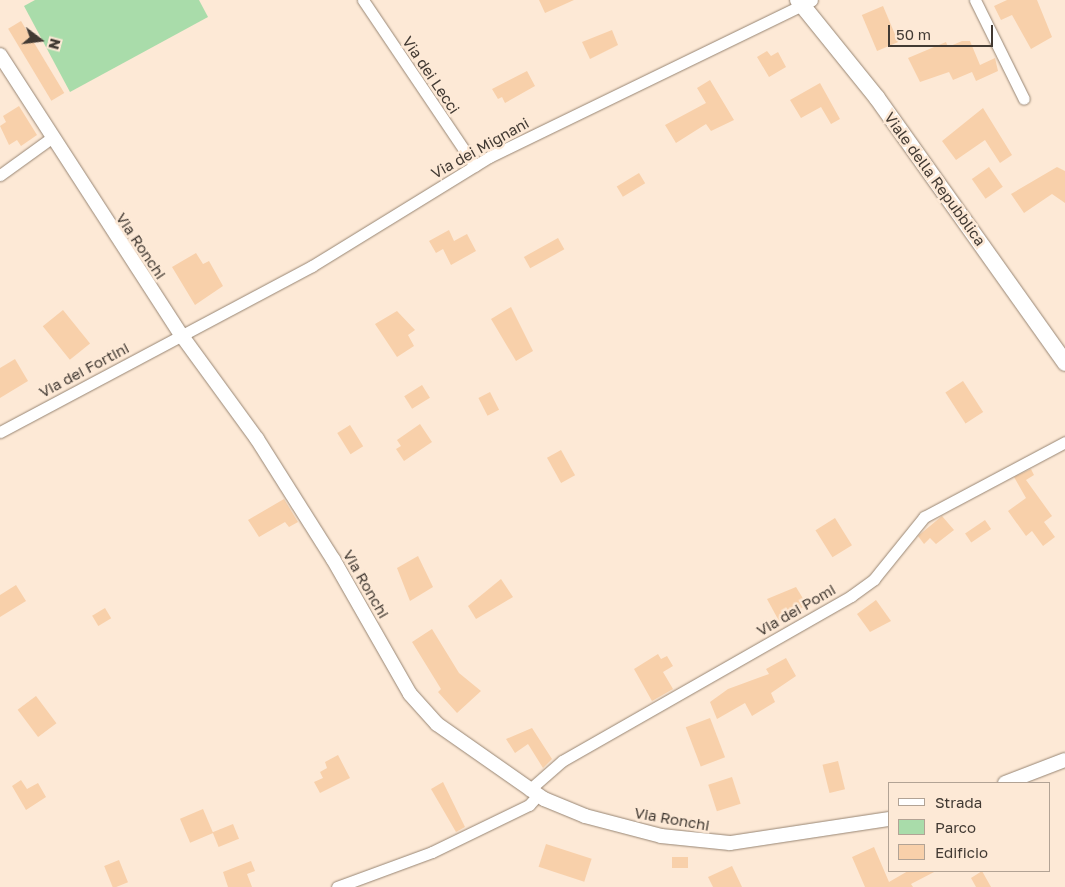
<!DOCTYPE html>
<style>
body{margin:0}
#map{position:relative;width:1065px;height:887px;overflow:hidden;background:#fde9d6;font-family:"Golos Text",sans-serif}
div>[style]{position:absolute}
.green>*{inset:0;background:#a9dcaa}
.building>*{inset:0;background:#f8d0aa;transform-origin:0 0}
.roads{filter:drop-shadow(0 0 1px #978573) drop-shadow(0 0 1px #978573)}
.minor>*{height:11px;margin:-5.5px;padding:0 5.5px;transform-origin:5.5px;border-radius:5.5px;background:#fff}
.tertiary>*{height:14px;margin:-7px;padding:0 7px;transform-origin:7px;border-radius:7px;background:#fff}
.secondary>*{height:16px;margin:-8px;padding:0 8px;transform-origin:8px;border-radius:8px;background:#fff}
span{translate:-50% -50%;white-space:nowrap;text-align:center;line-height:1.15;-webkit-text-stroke:5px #fde9d6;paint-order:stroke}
.street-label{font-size:15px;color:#423a33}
.legend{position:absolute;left:888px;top:782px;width:162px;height:90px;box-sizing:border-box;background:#fde9d6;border:1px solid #b2a395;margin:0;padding:6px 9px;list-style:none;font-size:15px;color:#423a33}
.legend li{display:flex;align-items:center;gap:10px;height:25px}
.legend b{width:25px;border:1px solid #b2a395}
.north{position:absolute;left:15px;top:15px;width:50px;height:50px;-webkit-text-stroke:4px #fde9d6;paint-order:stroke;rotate:105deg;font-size:14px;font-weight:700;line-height:20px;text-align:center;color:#423a33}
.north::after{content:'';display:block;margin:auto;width:18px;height:22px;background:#423a33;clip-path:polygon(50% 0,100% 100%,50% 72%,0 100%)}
.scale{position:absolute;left:888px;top:25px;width:105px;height:22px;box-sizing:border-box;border:2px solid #423a33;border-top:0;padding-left:6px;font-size:15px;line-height:18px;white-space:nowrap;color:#423a33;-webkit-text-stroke:4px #fde9d6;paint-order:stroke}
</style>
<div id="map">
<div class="green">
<div style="clip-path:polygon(35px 0,199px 0,208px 17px,70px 92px,24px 6px)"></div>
</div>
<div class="building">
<div style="clip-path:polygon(539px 0,574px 0,545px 13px)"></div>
<div style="clip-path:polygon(1007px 0,1037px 0,1052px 37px,1031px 49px,1012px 15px,1001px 20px,994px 6px)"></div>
<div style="left:883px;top:6px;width:39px;height:23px;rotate:67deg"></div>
<div style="left:21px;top:21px;width:84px;height:15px;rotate:59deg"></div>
<div style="clip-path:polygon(612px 30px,618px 45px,590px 59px,582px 42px)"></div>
<div style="clip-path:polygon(962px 41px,970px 41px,980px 65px,995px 58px,998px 71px,976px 81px,972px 72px,953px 80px,949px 72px,920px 82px,908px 58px,946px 42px,948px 47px)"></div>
<div style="clip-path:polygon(767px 51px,771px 56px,778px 52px,786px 67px,769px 77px,757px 57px)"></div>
<div style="clip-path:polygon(527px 71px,535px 86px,505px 103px,502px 97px,498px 99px,492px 89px)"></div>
<div style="clip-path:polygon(710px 80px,734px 120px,711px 131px,706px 124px,676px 143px,665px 125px,706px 103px,697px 88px)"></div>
<div style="clip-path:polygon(820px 83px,840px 119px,831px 124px,821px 107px,801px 118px,790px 100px)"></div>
<div style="clip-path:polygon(19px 106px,37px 135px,21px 146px,17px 140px,9px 145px,0 126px,6px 122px,3px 116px)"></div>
<div style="clip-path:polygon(983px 108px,1012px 155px,1000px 163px,985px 140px,956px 160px,942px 141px)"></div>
<div style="left:989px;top:167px;width:24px;height:21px;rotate:55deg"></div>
<div style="clip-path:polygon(1057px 167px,1065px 171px,1065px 203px,1052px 194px,1024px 213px,1011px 194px)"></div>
<div style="left:639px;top:173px;width:12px;height:26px;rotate:59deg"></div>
<div style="clip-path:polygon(449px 230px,454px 241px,467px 234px,476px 251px,451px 265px,443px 249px,436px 253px,429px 241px)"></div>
<div style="left:558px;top:238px;width:13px;height:39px;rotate:61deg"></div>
<div style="clip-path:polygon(196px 253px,203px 264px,209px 261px,223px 286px,195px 305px,172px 267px)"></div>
<div style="clip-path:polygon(511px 307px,533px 351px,516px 361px,491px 319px)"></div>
<div style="left:63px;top:310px;width:43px;height:26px;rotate:51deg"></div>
<div style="clip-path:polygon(397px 311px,415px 330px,408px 335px,414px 346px,397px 357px,375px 324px)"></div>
<div style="clip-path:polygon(15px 359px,28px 381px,0 398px,0 368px)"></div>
<div style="left:963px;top:381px;width:37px;height:21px;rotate:57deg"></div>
<div style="left:422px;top:385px;width:15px;height:21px;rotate:58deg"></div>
<div style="left:490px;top:392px;width:20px;height:13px;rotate:63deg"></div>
<div style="clip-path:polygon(420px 424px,432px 442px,404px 461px,396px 449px,401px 446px,397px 440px)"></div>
<div style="left:350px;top:425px;width:25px;height:15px;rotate:58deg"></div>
<div style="left:561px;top:450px;width:29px;height:16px;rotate:61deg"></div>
<div style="clip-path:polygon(1031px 469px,1034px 475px,1026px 480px,1052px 516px,1044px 522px,1055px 537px,1043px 546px,1032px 531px,1026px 536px,1008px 511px,1026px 498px,1014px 477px)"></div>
<div style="clip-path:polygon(284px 499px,298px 522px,289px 527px,285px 522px,259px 537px,248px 520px)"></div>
<div style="clip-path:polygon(942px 516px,954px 530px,936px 544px,930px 538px,924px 544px,918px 536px)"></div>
<div style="left:835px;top:518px;width:32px;height:23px;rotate:58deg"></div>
<div style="left:985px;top:520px;width:11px;height:24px;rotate:56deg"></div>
<div style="clip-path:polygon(418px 556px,433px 587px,410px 601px,397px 568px)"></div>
<div style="clip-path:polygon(501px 579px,513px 597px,476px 619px,468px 606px)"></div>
<div style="clip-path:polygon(16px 585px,26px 601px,0 617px,0 595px)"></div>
<div style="clip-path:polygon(796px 587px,807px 605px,779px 621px,767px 599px)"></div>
<div style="clip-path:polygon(876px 600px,891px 621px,870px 632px,857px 614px)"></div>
<div style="left:105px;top:608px;width:12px;height:15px;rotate:59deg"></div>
<div style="clip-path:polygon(432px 629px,459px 673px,481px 691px,457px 713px,438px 692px,441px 689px,412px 642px)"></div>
<div style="clip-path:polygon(658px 654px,661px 659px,667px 656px,673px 666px,663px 672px,673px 689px,652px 701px,634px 669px)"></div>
<div style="clip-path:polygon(786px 658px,796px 676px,771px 693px,775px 702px,752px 716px,745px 703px,717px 719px,710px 702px,728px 689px,769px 674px,766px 669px)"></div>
<div style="left:36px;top:696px;width:34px;height:23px;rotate:53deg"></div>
<div style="left:710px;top:718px;width:42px;height:26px;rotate:69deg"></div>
<div style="clip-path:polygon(532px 728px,552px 759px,543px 768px,528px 744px,515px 753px,506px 739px)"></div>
<div style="clip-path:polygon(338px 755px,350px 778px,320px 793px,314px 782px,323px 778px,320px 772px,327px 768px,325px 762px)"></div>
<div style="left:838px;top:761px;width:29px;height:16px;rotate:76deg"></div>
<div style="left:732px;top:777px;width:28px;height:25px;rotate:72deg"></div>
<div style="clip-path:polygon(21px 780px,27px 789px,38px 783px,46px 797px,26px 810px,12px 786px)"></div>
<div style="clip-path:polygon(443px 782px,465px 827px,456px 832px,431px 789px)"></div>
<div style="left:203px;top:809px;width:26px;height:25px;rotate:67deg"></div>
<div style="left:233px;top:824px;width:16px;height:22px;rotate:68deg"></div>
<div style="left:546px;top:844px;width:48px;height:24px;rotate:18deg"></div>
<div style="clip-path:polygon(874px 847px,889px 882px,908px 871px,936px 871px,911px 884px,913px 887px,865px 887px,852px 857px)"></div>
<div style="left:672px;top:857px;width:16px;height:11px"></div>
<div style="left:119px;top:860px;width:24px;height:16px;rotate:68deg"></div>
<div style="clip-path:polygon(251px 861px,255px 871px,247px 874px,252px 887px,228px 887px,223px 872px)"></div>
<div style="clip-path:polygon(732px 866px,742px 887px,713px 887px,708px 877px)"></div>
<div style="clip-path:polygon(982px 871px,991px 887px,976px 887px,971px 878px)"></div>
</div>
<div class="roads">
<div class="minor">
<div style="left:363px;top:0;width:200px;rotate:56deg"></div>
<div style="left:975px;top:0;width:110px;rotate:63.7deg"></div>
<div style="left:0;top:175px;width:62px;rotate:-35.8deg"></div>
<div style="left:0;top:432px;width:353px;rotate:-28deg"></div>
<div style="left:312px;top:266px;width:208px;rotate:-31.6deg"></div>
<div style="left:489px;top:157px;width:359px;rotate:-25.9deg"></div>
<div style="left:529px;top:790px;width:44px;rotate:-41.3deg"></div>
<div style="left:562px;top:761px;width:333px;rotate:-29.7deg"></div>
<div style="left:851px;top:596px;width:29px;rotate:-36deg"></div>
<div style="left:874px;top:579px;width:80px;rotate:-51.1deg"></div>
<div style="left:924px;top:517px;width:160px;rotate:-28deg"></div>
<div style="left:337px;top:887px;width:101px;rotate:-20.2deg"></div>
<div style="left:432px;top:852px;width:108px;rotate:-25.9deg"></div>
<div style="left:529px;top:805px;width:13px;rotate:-48deg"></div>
</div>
<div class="tertiary">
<div style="left:0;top:55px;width:335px;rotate:57.1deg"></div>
<div style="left:182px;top:336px;width:127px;rotate:53.9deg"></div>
<div style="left:257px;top:439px;width:142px;rotate:57.7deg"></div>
<div style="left:333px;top:559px;width:155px;rotate:60.3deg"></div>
<div style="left:410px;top:694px;width:40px;rotate:48deg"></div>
<div style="left:437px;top:724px;width:131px;rotate:35deg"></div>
<div style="left:544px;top:799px;width:44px;rotate:22.5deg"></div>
<div style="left:585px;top:816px;width:79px;rotate:14.7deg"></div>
<div style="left:661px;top:836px;width:69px;rotate:5.8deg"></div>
<div style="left:730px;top:843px;width:161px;rotate:-8.6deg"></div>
<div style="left:1005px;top:783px;width:64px;rotate:-21deg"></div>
</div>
<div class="secondary">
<div style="left:798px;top:0;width:126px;rotate:51.1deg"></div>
<div style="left:877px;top:98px;width:325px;rotate:54.6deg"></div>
</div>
</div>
<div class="street-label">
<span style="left:431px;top:75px;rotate:56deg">Via dei Lecci</span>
<span style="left:480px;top:148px;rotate:-29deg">Via dei Mignani</span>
<span style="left:935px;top:179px;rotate:54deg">Viale della Repubblica</span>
<span style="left:141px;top:246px;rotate:56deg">Via Ronchi</span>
<span style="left:84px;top:370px;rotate:-28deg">Via dei Fortini</span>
<span style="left:366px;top:584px;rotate:60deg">Via Ronchi</span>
<span style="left:796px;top:610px;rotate:-30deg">Via dei Pomi</span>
<span style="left:672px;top:819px;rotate:10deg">Via Ronchi</span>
</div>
<ul class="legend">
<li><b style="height:6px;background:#fff"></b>Strada</li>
<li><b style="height:14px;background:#a9dcaa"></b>Parco</li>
<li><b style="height:14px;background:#f8d0aa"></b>Edificio</li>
</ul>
<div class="north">N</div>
<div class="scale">50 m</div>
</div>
